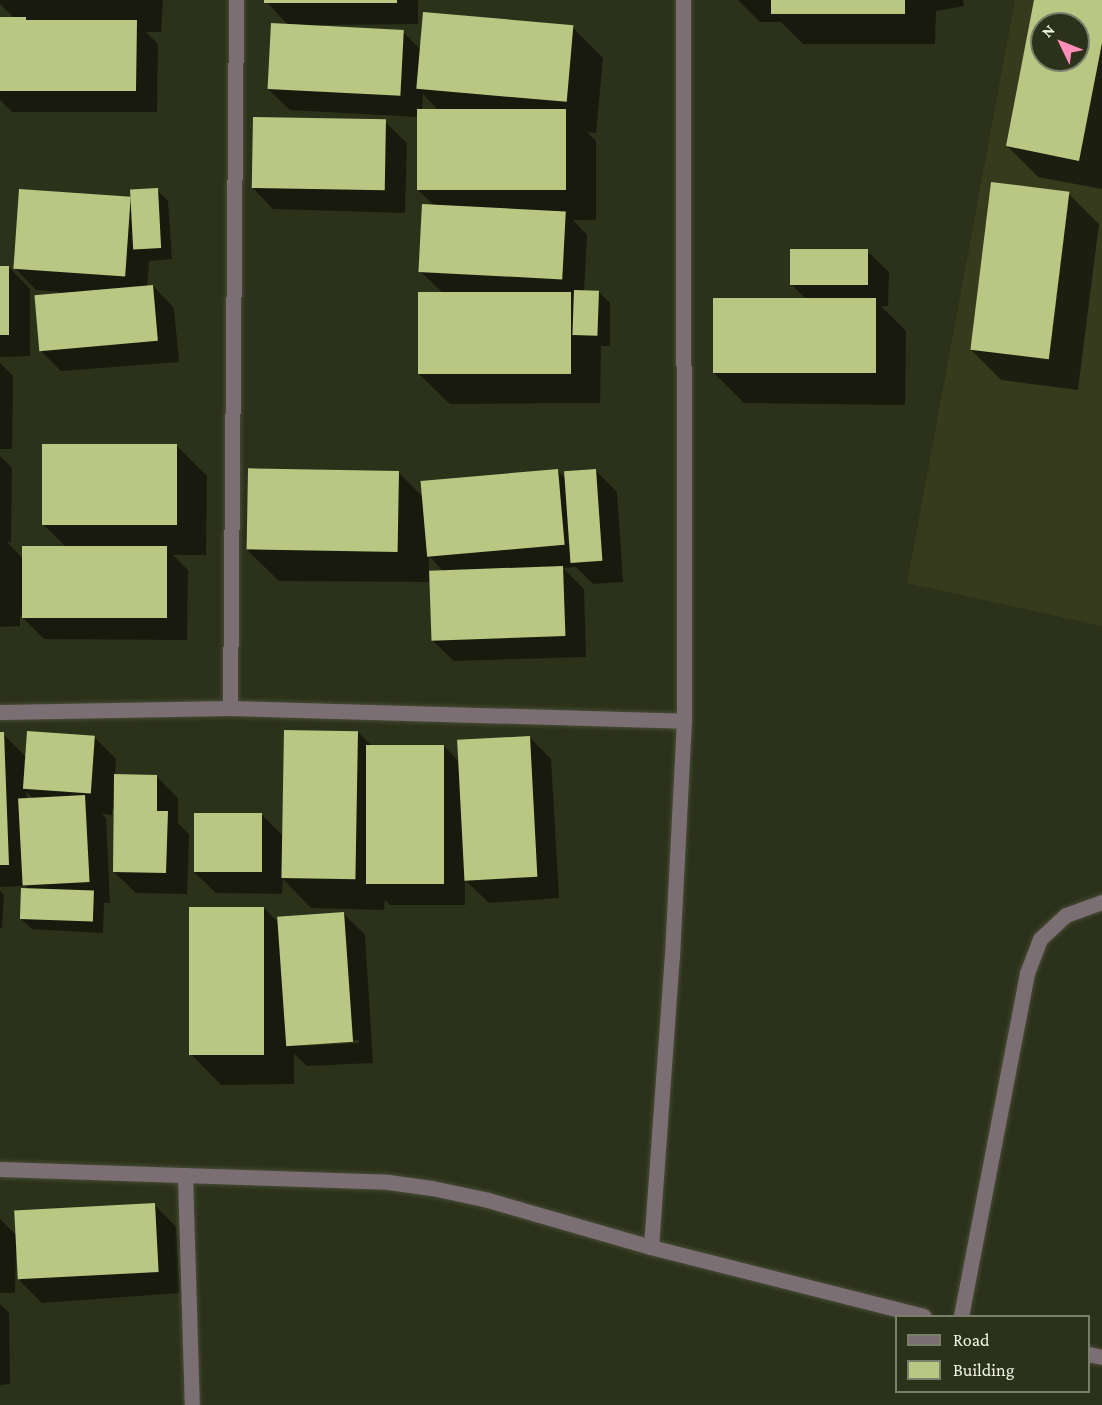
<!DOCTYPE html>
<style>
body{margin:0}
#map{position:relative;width:1102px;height:1405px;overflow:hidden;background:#2c311a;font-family:"Crimson Pro",serif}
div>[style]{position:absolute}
.built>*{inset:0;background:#363b1d}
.shadow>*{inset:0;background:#0007}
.building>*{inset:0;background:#b9c782;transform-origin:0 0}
.roads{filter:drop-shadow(0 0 2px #474c36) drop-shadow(0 0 2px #474c36)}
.minor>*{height:15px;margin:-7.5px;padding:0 7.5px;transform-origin:7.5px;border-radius:7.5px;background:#7c6f73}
span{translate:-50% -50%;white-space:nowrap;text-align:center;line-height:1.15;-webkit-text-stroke:6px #2c311a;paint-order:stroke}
.legend{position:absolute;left:895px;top:1315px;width:195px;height:78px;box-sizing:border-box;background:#2c311a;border:2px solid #7a7f6b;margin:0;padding:8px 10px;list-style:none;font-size:18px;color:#f0f4e5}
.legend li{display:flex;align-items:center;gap:12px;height:30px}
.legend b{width:30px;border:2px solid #7a7f6b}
.north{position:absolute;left:1030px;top:12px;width:60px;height:60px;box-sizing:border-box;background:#2c311a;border:2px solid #7a7f6b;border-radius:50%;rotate:313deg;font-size:16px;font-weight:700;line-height:24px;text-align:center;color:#f0f4e5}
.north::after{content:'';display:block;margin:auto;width:21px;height:27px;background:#ff8eb9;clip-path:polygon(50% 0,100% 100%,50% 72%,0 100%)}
</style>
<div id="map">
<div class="built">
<div style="clip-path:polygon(evenodd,1015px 0,1102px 0,1102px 626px,907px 583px,1015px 0,1042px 24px,1078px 24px,1078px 60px,1042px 60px,1042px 24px)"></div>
</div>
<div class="shadow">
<div style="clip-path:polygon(0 0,163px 0,161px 32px,146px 32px,158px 44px,157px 112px,12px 112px,0 100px,0 18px,15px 19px,0 4px)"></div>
<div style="clip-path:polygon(evenodd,265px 0,418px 0,418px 24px,322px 25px,322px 27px,403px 32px,421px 50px,572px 27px,603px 58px,596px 133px,587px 132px,596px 141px,596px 220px,573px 220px,587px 235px,584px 292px,599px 292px,610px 303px,610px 346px,601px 346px,600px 403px,450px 404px,419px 374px,443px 293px,420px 271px,435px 206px,419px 191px,419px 117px,290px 110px,268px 89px,288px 25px,265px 0,423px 94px,440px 112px,422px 112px,423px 94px)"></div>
<div style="clip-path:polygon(738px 0,963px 0,964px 6px,936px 11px,935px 44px,803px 44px,781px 22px,760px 22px)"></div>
<div style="clip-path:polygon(evenodd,1035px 0,1102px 0,1102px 189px,1038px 177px,1007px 146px,1035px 0,1042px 24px,1078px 24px,1078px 60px,1042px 60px,1042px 24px)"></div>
<div style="clip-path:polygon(385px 122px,407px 143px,405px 213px,273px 209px,252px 187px)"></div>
<div style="clip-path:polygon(157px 190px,168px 201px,172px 259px,149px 261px,147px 287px,153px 286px,174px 308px,179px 362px,61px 371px,39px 349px,60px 292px,36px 290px,15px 268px,130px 198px)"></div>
<div style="clip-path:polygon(1068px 193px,1099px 224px,1078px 390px,1001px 380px,970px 349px)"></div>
<div style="clip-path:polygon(867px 251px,889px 272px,888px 306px,881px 306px,906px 331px,905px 405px,744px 403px,713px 372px,807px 300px,791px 284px)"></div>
<div style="clip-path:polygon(0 267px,9px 267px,30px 289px,30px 356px,0 357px)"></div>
<div style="clip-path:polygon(0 363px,13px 376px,12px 449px,0 449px)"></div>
<div style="clip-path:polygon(176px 445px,207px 476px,206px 555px,173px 555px,188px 570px,187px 640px,44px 639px,20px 615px,20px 626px,0 627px,0 456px,12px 468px,11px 542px,7px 542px,23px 559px,67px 548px,43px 524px)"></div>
<div style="clip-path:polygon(evenodd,557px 470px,566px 479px,595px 470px,617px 492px,623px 582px,593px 584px,576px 567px,563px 568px,584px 589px,586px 657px,454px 661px,432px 640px,431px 582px,279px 581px,248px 551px,398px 472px,424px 498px,557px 470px,429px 556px,443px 571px,429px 571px,429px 556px)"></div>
<div style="clip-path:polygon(358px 732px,372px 746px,444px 746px,459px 762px,529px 737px,551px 759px,559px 898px,489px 903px,465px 880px,465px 905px,390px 905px,385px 900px,384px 910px,311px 908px,283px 879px,282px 894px,216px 893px,194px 872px,262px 815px,282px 835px)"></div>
<div style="clip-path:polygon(evenodd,0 734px,3px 734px,26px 757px,94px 737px,116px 759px,115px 776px,156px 776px,178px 798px,178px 823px,189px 834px,187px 894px,136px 893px,114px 872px,115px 809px,112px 809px,112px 815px,102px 814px,106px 818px,110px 903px,104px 903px,103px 933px,32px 929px,21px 919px,29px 889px,25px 886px,0 887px,0 734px,26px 791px,34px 799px,27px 800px,26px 791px)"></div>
<div style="clip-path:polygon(0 891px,4px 895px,2px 928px,0 928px)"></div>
<div style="clip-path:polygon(evenodd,264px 908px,279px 923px,344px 914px,365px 935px,373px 1063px,307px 1066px,294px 1054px,294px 1084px,221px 1085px,191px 1054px,264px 908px,359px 1040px,359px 1043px,303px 1046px,303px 1043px,359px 1040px)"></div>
<div style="clip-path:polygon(155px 1205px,176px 1227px,180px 1293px,42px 1303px,20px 1281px,18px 1250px,16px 1250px,15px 1293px,0 1293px,0 1219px,17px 1236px)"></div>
<div style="clip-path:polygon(0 1304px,9px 1313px,10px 1384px,0 1385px)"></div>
</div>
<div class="building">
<div style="left:264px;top:0;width:133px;height:3px"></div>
<div style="left:771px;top:0;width:134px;height:14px"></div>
<div style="clip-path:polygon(evenodd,1034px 0,1102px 0,1102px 43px,1079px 161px,1006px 146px,1034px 0,1042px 24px,1078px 24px,1078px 60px,1042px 60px,1042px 24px)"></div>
<div style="left:423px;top:12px;width:151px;height:77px;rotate:5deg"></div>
<div style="clip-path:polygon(0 17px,26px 17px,26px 20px,137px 20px,136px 91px,0 91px)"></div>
<div style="left:271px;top:23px;width:133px;height:66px;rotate:3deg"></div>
<div style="left:566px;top:109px;width:81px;height:149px;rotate:90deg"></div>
<div style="left:253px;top:117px;width:133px;height:71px;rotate:1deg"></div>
<div style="left:991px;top:182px;width:79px;height:169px;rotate:7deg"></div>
<div style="left:158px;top:188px;width:60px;height:28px;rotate:87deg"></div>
<div style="left:19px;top:189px;width:112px;height:80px;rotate:4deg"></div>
<div style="left:422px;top:204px;width:144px;height:68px;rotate:3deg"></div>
<div style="left:790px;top:249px;width:78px;height:36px"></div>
<div style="left:0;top:266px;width:9px;height:69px"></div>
<div style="left:153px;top:285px;width:56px;height:119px;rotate:85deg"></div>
<div style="left:574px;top:290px;width:25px;height:45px;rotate:2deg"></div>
<div style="left:418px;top:292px;width:153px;height:82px"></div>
<div style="left:713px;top:298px;width:163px;height:75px"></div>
<div style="left:42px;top:444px;width:135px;height:81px"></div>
<div style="left:558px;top:469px;width:76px;height:138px;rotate:85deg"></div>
<div style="left:596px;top:469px;width:92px;height:32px;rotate:86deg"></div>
<div style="left:399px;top:471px;width:81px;height:151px;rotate:91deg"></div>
<div style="left:22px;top:546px;width:145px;height:72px"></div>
<div style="left:563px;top:566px;width:70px;height:134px;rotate:88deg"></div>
<div style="left:284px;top:730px;width:74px;height:148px;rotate:1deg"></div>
<div style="left:27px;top:731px;width:68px;height:58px;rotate:4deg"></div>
<div style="clip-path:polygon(0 732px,4px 732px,9px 865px,0 865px)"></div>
<div style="left:530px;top:736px;width:141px;height:73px;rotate:87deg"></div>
<div style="left:366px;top:745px;width:78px;height:139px"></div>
<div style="clip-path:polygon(114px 774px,157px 775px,157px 811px,168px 811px,166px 873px,113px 872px)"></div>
<div style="left:85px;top:795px;width:87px;height:67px;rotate:87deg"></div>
<div style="left:194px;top:813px;width:68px;height:59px"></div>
<div style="left:21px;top:888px;width:73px;height:31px;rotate:2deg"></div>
<div style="left:189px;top:907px;width:75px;height:148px"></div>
<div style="left:344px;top:912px;width:130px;height:67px;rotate:86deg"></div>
<div style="left:155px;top:1203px;width:69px;height:141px;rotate:87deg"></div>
</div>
<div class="roads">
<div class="minor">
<div style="left:230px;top:708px;width:708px;rotate:-89.51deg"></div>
<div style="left:0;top:712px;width:230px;rotate:-1deg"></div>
<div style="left:230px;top:708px;width:454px;rotate:1.6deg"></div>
<div style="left:0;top:1169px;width:388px;rotate:1.9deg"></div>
<div style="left:388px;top:1182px;width:44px;rotate:7.8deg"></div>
<div style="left:432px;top:1188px;width:57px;rotate:12.1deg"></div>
<div style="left:488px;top:1200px;width:170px;rotate:16.1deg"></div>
<div style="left:651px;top:1247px;width:281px;rotate:14.2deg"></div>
<div style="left:185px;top:1175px;width:230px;rotate:88.3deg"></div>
<div style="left:651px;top:1247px;width:292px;rotate:-85.9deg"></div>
<div style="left:672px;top:956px;width:235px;rotate:-87.1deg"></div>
<div style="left:684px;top:721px;width:721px;rotate:-90.08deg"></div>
<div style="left:961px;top:1316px;width:349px;rotate:-79.1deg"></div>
<div style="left:1027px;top:973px;width:36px;rotate:-69deg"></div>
<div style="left:1040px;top:939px;width:35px;rotate:-43deg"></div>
<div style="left:1066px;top:915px;width:38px;rotate:-20deg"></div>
<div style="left:1088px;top:1354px;width:14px;rotate:12deg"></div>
</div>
</div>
<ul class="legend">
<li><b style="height:8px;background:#7c6f73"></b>Road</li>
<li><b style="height:16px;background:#b9c782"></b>Building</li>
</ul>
<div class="north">N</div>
</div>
